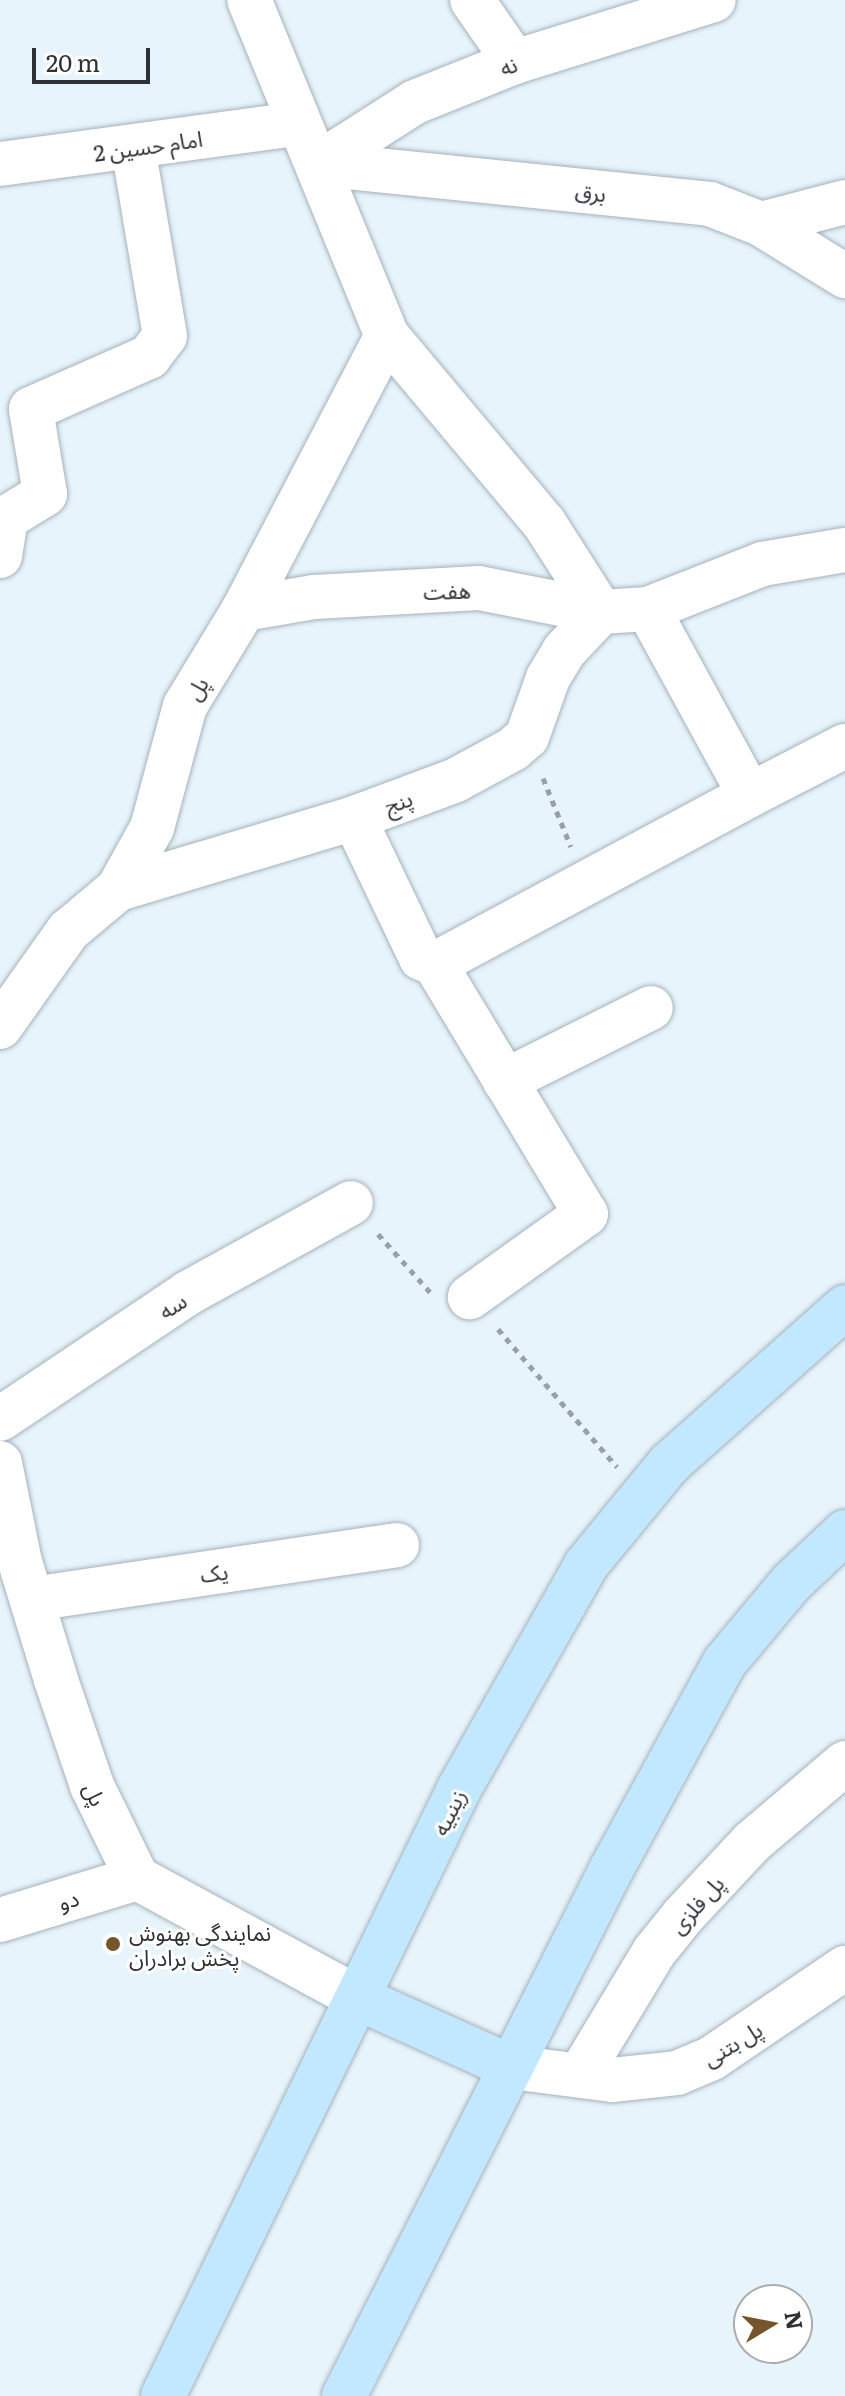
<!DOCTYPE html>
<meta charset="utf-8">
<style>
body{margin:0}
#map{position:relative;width:845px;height:2396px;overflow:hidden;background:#e7f4fc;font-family:Literata,"Noto Sans Arabic",serif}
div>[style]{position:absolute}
.path>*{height:5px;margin-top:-2.5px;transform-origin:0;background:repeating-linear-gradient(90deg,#98a1a7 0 6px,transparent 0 12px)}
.roads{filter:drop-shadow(0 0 2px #a6b2ba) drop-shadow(0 0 2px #a6b2ba)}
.minor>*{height:44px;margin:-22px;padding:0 22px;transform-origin:22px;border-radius:22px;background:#fff}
.major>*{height:44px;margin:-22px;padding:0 22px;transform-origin:22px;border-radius:22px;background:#c2e8ff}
.dots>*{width:22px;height:22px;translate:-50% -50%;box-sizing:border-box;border:4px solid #fff;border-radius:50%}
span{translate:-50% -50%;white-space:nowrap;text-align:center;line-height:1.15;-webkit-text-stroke:6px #fff;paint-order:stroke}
.street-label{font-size:22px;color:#2d3135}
.poi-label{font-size:22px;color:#2d3135}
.left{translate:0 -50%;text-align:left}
.north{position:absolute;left:733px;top:2284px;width:80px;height:80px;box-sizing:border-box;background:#fff;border:2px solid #abadae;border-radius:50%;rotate:80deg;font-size:22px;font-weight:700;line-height:32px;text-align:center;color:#2d3135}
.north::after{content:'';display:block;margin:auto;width:28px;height:36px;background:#74562a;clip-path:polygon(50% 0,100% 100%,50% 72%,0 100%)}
.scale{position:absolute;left:32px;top:48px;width:118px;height:36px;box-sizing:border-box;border:4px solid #2d3135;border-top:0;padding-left:10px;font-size:24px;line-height:28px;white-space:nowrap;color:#2d3135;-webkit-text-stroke:6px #fff;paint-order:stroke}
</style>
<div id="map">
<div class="path">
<div style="left:543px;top:778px;width:74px;rotate:67.9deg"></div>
<div style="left:378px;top:1234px;width:78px;rotate:48.1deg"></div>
<div style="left:498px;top:1329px;width:182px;rotate:49.2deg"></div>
</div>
<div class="roads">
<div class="minor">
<div style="left:472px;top:0;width:75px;rotate:55.3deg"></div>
<div style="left:0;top:164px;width:299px;rotate:-7.7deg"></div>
<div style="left:318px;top:164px;width:394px;rotate:5.8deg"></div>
<div style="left:710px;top:204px;width:55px;rotate:21.4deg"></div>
<div style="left:761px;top:224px;width:99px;rotate:31.8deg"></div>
<div style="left:318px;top:164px;width:115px;rotate:-32.6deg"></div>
<div style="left:415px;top:102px;width:108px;rotate:-21.8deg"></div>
<div style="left:515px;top:62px;width:208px;rotate:-17.3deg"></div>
<div style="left:761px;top:224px;width:87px;rotate:-14.7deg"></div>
<div style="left:0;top:556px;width:38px;rotate:-81deg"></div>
<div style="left:6px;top:518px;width:46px;rotate:-31.6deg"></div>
<div style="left:45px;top:494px;width:86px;rotate:-99.4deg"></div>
<div style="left:31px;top:409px;width:129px;rotate:-23.8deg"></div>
<div style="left:149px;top:357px;width:26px;rotate:-53deg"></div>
<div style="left:165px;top:336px;width:192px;rotate:-99.6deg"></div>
<div style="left:244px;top:609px;width:71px;rotate:-9.7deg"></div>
<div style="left:314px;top:597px;width:165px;rotate:-3.1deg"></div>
<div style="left:479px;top:588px;width:124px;rotate:11.1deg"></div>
<div style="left:601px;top:612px;width:47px;rotate:-3.7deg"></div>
<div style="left:648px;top:609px;width:212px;rotate:61.3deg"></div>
<div style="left:750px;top:795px;width:107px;rotate:-27.3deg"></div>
<div style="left:648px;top:609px;width:123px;rotate:-21.5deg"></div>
<div style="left:762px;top:564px;width:84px;rotate:-9.6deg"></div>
<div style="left:354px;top:818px;width:155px;rotate:64.4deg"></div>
<div style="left:421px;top:958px;width:15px;rotate:23deg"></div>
<div style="left:435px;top:964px;width:292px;rotate:58.9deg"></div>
<div style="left:586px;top:1214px;width:143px;rotate:144.4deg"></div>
<div style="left:118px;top:889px;width:246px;rotate:-16.7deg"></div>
<div style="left:354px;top:818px;width:109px;rotate:-20.4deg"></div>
<div style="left:456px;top:780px;width:65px;rotate:-28.5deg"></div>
<div style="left:513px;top:749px;width:18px;rotate:-41deg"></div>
<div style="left:527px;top:737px;width:63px;rotate:-70.4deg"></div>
<div style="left:548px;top:678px;width:31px;rotate:-59deg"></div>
<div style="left:564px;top:651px;width:54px;rotate:-46.5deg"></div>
<div style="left:601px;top:612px;width:106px;rotate:-122.6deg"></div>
<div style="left:544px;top:523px;width:244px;rotate:-130deg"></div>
<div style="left:387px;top:336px;width:363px;rotate:-112.3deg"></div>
<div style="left:435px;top:964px;width:357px;rotate:-28.2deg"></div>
<div style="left:0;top:1027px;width:118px;rotate:-54.7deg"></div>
<div style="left:68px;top:931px;width:65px;rotate:-40deg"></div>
<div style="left:118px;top:889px;width:70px;rotate:-60.9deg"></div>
<div style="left:152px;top:828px;width:126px;rotate:-74.9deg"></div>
<div style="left:185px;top:706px;width:114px;rotate:-58.7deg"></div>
<div style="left:244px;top:609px;width:308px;rotate:-62.4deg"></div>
<div style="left:505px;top:1081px;width:163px;rotate:-26.6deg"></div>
<div style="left:0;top:1419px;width:226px;rotate:-33.8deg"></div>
<div style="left:188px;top:1293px;width:186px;rotate:-28.9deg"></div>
<div style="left:0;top:1463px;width:101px;rotate:78.6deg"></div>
<div style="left:20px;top:1562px;width:123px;rotate:73deg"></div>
<div style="left:56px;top:1680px;width:112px;rotate:71.2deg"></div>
<div style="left:92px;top:1786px;width:102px;rotate:63.9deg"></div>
<div style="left:137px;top:1878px;width:251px;rotate:28.5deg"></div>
<div style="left:32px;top:1599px;width:369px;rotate:-8.4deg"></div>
<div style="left:0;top:1920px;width:143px;rotate:-17deg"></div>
<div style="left:511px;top:2067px;width:102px;rotate:7.3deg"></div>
<div style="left:612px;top:2080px;width:65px;rotate:-6.1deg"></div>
<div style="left:677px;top:2073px;width:38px;rotate:-23deg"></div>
<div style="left:712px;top:2058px;width:161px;rotate:-34.1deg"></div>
<div style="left:581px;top:2073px;width:141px;rotate:-58.9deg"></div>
<div style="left:654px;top:1952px;width:45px;rotate:-51.3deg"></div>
<div style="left:682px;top:1917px;width:103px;rotate:-47deg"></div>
<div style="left:752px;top:1842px;width:122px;rotate:-40.3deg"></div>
</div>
<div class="major">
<div style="left:358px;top:1998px;width:168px;rotate:24.3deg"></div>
<div style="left:163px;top:2396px;width:675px;rotate:-64deg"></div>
<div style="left:459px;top:1789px;width:257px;rotate:-60.4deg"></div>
<div style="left:586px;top:1565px;width:131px;rotate:-50.6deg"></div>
<div style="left:669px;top:1464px;width:236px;rotate:-41.7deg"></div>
<div style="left:344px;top:2396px;width:592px;rotate:-63.09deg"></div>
<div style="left:612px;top:1868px;width:235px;rotate:-61.3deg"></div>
<div style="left:725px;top:1662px;width:104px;rotate:-50.1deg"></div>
<div style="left:792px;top:1582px;width:73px;rotate:-43.3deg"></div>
</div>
</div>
<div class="dots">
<div style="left:113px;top:1944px;background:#74562a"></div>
</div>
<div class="street-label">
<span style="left:508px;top:65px;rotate:-20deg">نه</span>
<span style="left:148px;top:145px;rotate:-8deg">امام حسین 2</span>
<span style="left:591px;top:191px;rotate:8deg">برق</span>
<span style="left:447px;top:590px;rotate:-2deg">هفت</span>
<span style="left:196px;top:688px;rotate:-59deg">پل</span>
<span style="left:398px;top:801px;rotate:-20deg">پنج</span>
<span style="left:172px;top:1305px;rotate:-33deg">سه</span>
<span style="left:214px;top:1572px;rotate:-8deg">یک</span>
<span style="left:96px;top:1794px;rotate:66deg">پل</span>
<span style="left:448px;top:1812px;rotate:-64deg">زینبیه</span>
<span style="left:68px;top:1899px;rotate:-17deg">دو</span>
<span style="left:696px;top:1904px;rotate:-48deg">پل فلزی</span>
<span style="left:732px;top:2043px;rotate:-31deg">پل بتنی</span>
</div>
<div class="poi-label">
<span class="left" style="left:129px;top:1944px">نمایندگی بهنوش<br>پخش برادران</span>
</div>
<div class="north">N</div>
<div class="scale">20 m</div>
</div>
